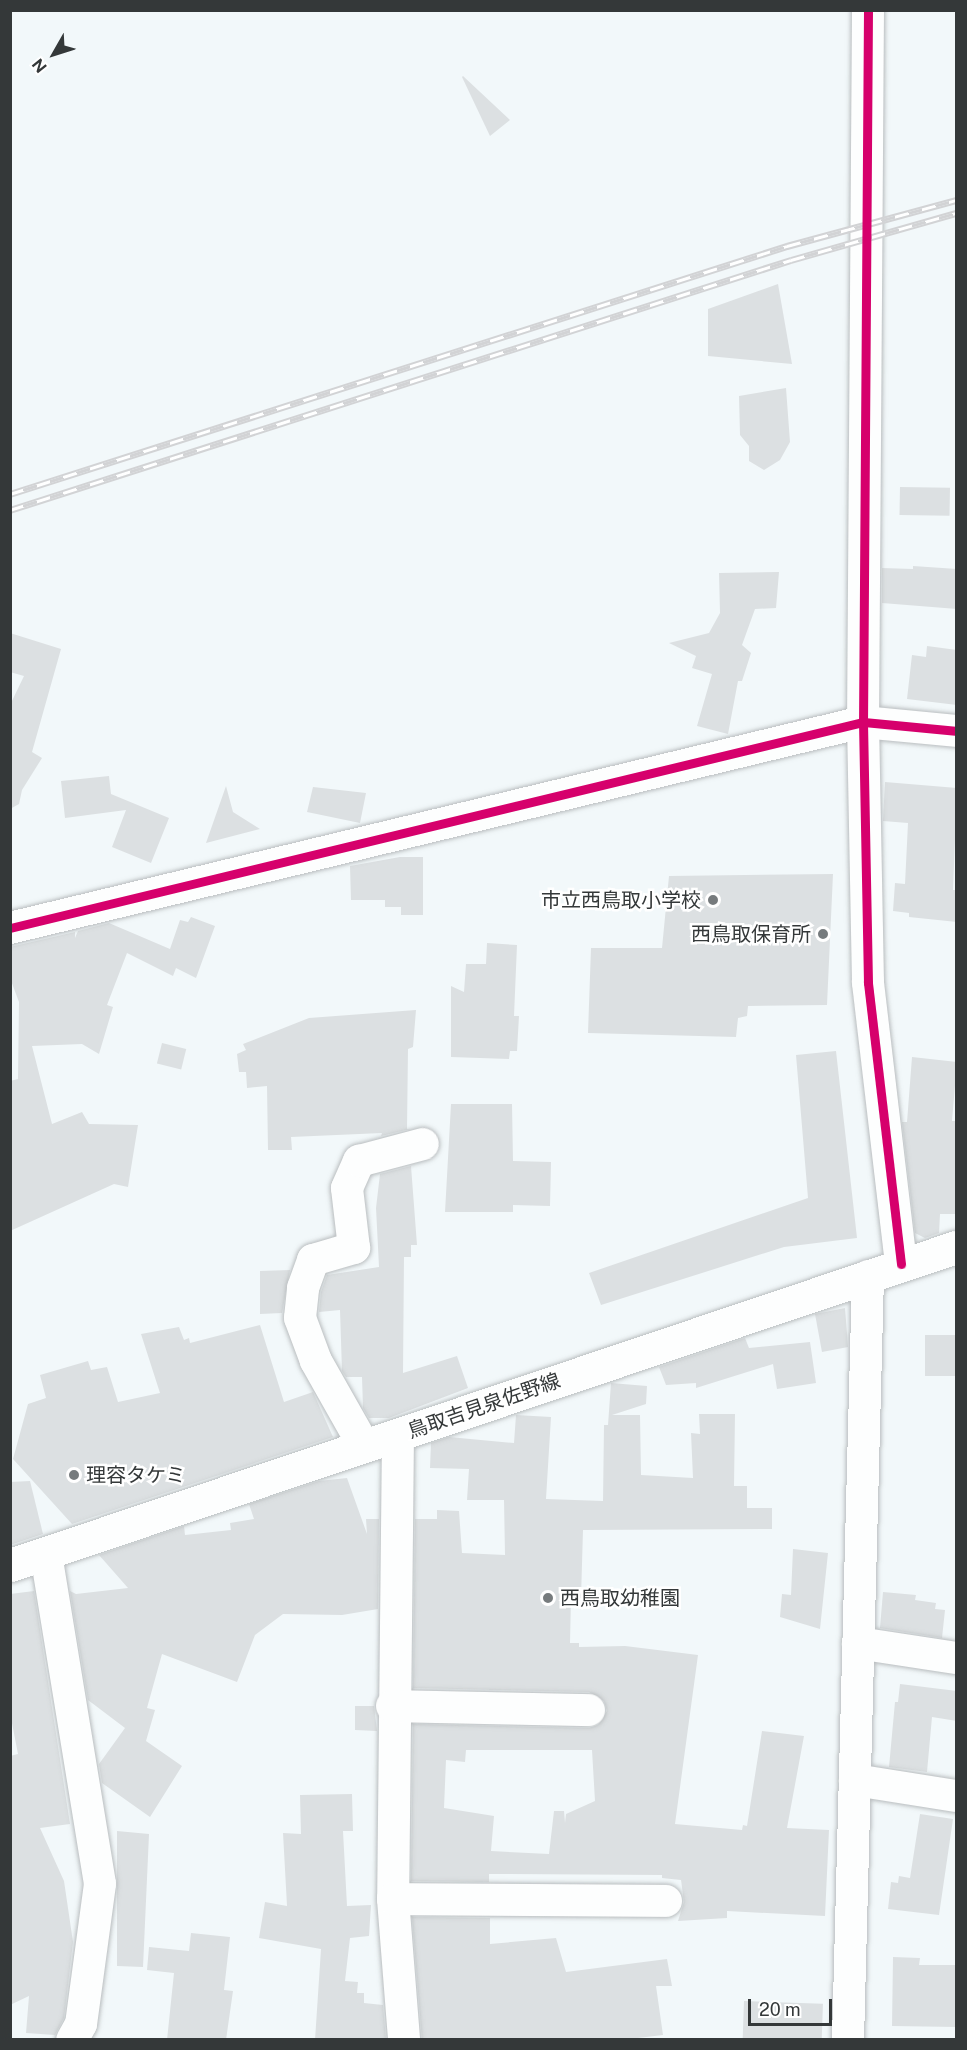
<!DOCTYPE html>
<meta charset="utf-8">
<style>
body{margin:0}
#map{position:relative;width:967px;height:2050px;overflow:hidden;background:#f2f8fa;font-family:"Public Sans","Noto Sans JP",sans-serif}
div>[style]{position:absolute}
.building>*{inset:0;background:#dce0e2;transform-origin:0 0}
.roads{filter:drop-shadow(0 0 2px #b9bdbf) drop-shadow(0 0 2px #b9bdbf)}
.minor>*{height:32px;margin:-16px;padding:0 16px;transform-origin:16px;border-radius:16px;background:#fdfefe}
.major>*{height:33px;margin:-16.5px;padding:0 16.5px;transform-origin:16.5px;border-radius:16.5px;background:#fdfefe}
.rail>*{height:7px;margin-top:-3.5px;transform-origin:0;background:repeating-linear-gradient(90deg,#fff 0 14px,#d2d3d5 0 28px);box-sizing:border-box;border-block:2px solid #d2d3d5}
.cycleway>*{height:9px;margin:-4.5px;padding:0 4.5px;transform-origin:4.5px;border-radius:4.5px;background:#d6006c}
.dots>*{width:16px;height:16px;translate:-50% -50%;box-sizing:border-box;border:3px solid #fff;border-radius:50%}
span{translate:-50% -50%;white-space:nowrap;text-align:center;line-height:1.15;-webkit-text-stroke:5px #fff;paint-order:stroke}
.poi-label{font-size:20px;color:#343839}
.right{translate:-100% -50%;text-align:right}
.left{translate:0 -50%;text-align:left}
.street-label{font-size:20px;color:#343839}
.frame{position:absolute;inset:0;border:12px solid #343839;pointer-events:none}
.north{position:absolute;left:24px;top:24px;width:60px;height:60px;-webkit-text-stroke:4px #fff;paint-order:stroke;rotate:231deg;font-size:16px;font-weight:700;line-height:24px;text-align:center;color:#343839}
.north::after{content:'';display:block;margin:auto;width:21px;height:27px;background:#343839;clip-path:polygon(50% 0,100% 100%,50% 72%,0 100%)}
.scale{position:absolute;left:748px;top:1999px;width:84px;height:27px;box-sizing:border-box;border:3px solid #343839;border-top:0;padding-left:8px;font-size:18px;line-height:21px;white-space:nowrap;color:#343839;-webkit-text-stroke:4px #fff;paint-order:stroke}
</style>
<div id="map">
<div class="building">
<div style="clip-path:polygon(463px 76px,510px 120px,490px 136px,462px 77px)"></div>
<div style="clip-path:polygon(778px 284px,792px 364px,708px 356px,708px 309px)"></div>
<div style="clip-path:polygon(786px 388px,790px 442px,780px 460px,764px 470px,749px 461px,749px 446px,740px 435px,739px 396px)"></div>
<div style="left:900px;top:487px;width:50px;height:28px;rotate:1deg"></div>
<div style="clip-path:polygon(913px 566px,957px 569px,957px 609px,882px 603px,882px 568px,913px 569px)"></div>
<div style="clip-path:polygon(779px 572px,776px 608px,755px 609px,742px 645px,751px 653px,742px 681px,738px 681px,728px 734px,697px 726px,712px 674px,692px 668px,696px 656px,669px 643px,709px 633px,720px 613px,719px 573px)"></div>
<div style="clip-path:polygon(10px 633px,61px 649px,32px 752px,42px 758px,22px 790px,19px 804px,10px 809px,10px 705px,24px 676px,10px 672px)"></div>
<div style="clip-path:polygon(927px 646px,957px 650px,957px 705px,907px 699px,912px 655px,926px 657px)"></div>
<div style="clip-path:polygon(109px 776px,111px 794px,169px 818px,151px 863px,112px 847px,126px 810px,65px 818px,61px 781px)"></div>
<div style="clip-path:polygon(885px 782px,957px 788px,953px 890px,957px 890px,957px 922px,909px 917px,909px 913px,893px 911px,895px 883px,905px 884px,908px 823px,883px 821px)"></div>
<div style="clip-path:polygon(226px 786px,233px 812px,260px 829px,206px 843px)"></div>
<div style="clip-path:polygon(313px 787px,366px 793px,360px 823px,307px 812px)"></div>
<div style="clip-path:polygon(400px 857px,423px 857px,423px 915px,401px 915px,401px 907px,385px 907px,385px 900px,351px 900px,350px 866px)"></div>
<div style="clip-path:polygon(833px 874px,827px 1005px,748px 1006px,747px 1016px,738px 1018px,736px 1037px,588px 1033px,591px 948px,662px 948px,669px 876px)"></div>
<div style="clip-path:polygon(191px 917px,215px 926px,196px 978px,176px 968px,173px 976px,127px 953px,107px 1005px,113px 1007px,99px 1054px,82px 1044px,32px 1046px,52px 1124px,82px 1112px,89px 1124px,138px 1125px,128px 1187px,114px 1184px,10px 1231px,10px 1081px,18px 1079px,19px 1002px,10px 978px,10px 947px,75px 932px,75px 938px,78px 931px,109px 923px,170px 949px,180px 920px,188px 922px)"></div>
<div style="clip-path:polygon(487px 943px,517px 945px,514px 1016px,519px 1016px,517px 1051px,510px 1051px,509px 1059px,451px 1057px,451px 986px,464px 992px,466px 964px,486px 964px)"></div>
<div style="clip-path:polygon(416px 1010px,413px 1047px,408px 1049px,407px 1129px,410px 1129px,381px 1136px,382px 1133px,291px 1137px,292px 1150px,268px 1150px,267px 1086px,247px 1088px,246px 1072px,239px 1072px,237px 1054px,246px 1050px,243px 1044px,309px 1018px)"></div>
<div style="left:162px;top:1043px;width:25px;height:21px;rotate:14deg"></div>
<div style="clip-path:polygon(836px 1051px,857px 1238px,784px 1247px,601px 1305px,589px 1273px,808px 1198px,796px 1055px)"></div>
<div style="clip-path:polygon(912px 1057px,957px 1062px,952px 1121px,957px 1121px,957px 1214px,940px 1214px,939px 1233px,925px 1238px,915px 1233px,902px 1122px,907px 1122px)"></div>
<div style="clip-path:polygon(451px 1104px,512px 1104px,513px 1161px,551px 1162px,550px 1206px,513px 1205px,513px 1212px,445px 1212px)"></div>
<div style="clip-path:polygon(411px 1166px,417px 1245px,411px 1245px,411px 1257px,404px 1257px,403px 1373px,457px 1356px,468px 1388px,389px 1418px,369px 1418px,363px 1408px,362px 1377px,346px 1377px,342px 1371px,340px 1310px,319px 1312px,321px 1292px,327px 1275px,379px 1267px,376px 1208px,380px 1174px)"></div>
<div style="clip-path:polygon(290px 1270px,282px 1313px,260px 1314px,260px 1271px)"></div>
<div style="clip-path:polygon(845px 1308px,848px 1347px,822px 1352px,815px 1314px)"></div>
<div style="clip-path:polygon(260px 1325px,284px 1402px,313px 1392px,333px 1437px,72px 1524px,13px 1459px,28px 1404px,46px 1398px,40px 1375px,88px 1361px,91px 1370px,107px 1367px,118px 1402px,160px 1393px,141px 1334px,179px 1327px,184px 1340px,189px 1338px,190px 1343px)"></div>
<div style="left:957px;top:1335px;width:41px;height:32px;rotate:90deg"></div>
<div style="clip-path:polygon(745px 1338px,749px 1348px,810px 1342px,816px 1383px,777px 1389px,773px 1364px,696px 1388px,696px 1383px,666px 1385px,659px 1367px)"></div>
<div style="clip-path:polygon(evenodd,611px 1383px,647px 1386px,646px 1404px,612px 1415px,640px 1415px,641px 1475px,693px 1478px,691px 1433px,700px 1434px,699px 1414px,735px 1414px,734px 1486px,747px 1486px,747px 1508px,772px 1508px,772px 1529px,583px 1530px,581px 1598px,571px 1597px,570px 1643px,579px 1643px,579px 1647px,625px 1646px,698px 1655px,675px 1824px,742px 1830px,743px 1825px,747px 1826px,762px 1731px,804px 1736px,787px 1828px,829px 1830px,825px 1916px,727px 1911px,727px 1918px,678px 1921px,684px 1902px,681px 1880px,662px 1878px,662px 1875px,489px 1874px,489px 1882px,411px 1881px,413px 1724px,589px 1728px,598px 1725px,607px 1711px,604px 1701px,589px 1692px,413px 1688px,415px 1519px,437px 1519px,437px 1510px,459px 1511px,462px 1553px,505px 1555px,504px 1500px,467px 1500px,469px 1469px,430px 1468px,431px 1443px,449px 1437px,514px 1443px,516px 1415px,551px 1417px,546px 1499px,603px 1501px,604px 1425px,608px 1425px,611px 1383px,466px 1750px,592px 1750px,595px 1801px,566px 1814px,565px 1823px,564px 1811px,554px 1811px,549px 1854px,491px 1851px,494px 1816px,444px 1808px,446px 1760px,465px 1762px,466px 1750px)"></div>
<div style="clip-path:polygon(347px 1478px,367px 1534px,366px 1519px,379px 1519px,378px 1609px,342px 1615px,283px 1614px,255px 1635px,237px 1682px,162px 1654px,147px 1708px,155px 1710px,146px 1741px,182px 1766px,150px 1817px,102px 1783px,99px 1764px,125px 1728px,88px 1700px,70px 1591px,76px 1594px,128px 1588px,99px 1555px,184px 1526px,185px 1535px,231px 1530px,230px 1523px,254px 1519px,249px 1504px,319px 1481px)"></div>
<div style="clip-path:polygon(30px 1481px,43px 1534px,10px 1545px,10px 1482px)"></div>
<div style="clip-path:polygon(793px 1549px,828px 1553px,820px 1629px,780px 1617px,782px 1594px,791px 1595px)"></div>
<div style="clip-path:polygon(34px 1591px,70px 1824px,40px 1828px,64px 1881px,73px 1942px,64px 2018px,55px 2035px,26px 2033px,29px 1996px,10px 2005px,10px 1756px,18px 1754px,10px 1713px,10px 1594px)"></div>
<div style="clip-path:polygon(883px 1592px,916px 1595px,915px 1600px,936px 1603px,935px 1609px,945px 1610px,942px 1638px,880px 1628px)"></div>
<div style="clip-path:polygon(900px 1684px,957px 1691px,957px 1721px,932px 1717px,927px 1772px,889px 1767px,895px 1702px,898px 1702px)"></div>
<div style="clip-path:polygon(355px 1706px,374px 1706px,377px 1731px,355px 1730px)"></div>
<div style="clip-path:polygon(352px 1794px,353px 1831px,343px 1831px,347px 1906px,371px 1905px,369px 1936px,350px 1938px,345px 1981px,358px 1982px,357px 1993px,364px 1993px,364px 2003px,383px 2005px,386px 2040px,315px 2040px,321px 1949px,259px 1938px,265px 1902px,287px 1906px,283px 1833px,301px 1834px,300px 1795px)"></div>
<div style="clip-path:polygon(920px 1814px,953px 1819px,939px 1915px,888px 1909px,891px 1882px,898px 1883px,899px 1876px,910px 1878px)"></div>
<div style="clip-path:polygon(117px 1831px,149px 1834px,143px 1967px,117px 1966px)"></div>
<div style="clip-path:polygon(412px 1917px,490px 1918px,490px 1944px,556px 1938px,566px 1972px,667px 1959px,672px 1986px,656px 1986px,663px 2035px,621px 2040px,422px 2040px)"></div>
<div style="clip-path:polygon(191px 1933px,230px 1937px,224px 1990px,233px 1991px,226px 2040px,167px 2040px,174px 1973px,147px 1970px,149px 1947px,189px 1951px)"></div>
<div style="clip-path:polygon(893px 1957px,920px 1958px,919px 1965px,957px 1965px,957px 2027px,892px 2026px)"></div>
<div style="left:744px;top:2001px;width:79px;height:39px;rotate:2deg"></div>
</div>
<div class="roads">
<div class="minor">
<div style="left:868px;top:10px;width:712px;rotate:90.4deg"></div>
<div style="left:863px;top:722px;width:261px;rotate:88.9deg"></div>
<div style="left:868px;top:983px;width:283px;rotate:83.3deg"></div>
<div style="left:10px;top:928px;width:878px;rotate:-13.58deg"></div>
<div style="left:863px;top:722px;width:93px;rotate:5.5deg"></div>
<div style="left:398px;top:1435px;width:464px;rotate:90.6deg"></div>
<div style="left:393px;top:1899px;width:141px;rotate:85.5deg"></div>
<div style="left:364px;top:1446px;width:98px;rotate:-119.5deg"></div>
<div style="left:316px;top:1361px;width:46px;rotate:-110.4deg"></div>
<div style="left:300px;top:1318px;width:30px;rotate:-84deg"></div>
<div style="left:303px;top:1288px;width:30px;rotate:-70deg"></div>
<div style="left:313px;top:1260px;width:43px;rotate:-16.3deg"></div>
<div style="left:354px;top:1248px;width:60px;rotate:-96.7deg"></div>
<div style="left:347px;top:1188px;width:30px;rotate:-66deg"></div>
<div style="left:359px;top:1161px;width:66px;rotate:-14.9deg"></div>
<div style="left:46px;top:1554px;width:334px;rotate:80.7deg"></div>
<div style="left:100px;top:1884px;width:141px;rotate:97.7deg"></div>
<div style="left:81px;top:2024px;width:18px;rotate:119deg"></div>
<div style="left:858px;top:1643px;width:99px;rotate:8.7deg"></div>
<div style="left:392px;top:1706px;width:197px;rotate:1.2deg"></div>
<div style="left:855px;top:1780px;width:102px;rotate:9deg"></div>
<div style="left:393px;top:1899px;width:273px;rotate:0.4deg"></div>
<div style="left:848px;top:2040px;width:764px;rotate:-88.5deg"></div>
</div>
<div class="major">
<div style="left:10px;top:1565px;width:998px;rotate:-18.58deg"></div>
</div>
</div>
<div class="rail">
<div style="left:10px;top:494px;width:816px;rotate:-17.7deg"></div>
<div style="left:787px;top:246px;width:175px;rotate:-15.2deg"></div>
<div style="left:10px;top:510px;width:820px;rotate:-17.75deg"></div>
<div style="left:791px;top:260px;width:172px;rotate:-15.9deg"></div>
</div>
<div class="cycleway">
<div style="left:868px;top:10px;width:712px;rotate:90.4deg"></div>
<div style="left:863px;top:722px;width:261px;rotate:88.9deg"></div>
<div style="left:868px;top:983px;width:283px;rotate:83.3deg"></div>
<div style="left:10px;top:928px;width:878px;rotate:-13.58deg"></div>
<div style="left:863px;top:722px;width:93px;rotate:5.5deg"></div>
</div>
<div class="dots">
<div style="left:713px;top:900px;background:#767b7d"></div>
<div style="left:823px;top:934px;background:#767b7d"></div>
<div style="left:74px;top:1475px;background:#767b7d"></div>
<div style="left:548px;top:1598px;background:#767b7d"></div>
</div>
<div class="poi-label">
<span class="right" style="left:701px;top:900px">市立西鳥取小学校</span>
<span class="right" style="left:811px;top:934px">西鳥取保育所</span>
<span class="left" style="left:86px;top:1475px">理容タケミ</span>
<span class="left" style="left:560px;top:1598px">西鳥取幼稚園</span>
</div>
<div class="street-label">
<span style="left:484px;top:1406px;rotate:-19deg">鳥取吉見泉佐野線</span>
</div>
<div class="frame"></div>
<div class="north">N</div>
<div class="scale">20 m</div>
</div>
